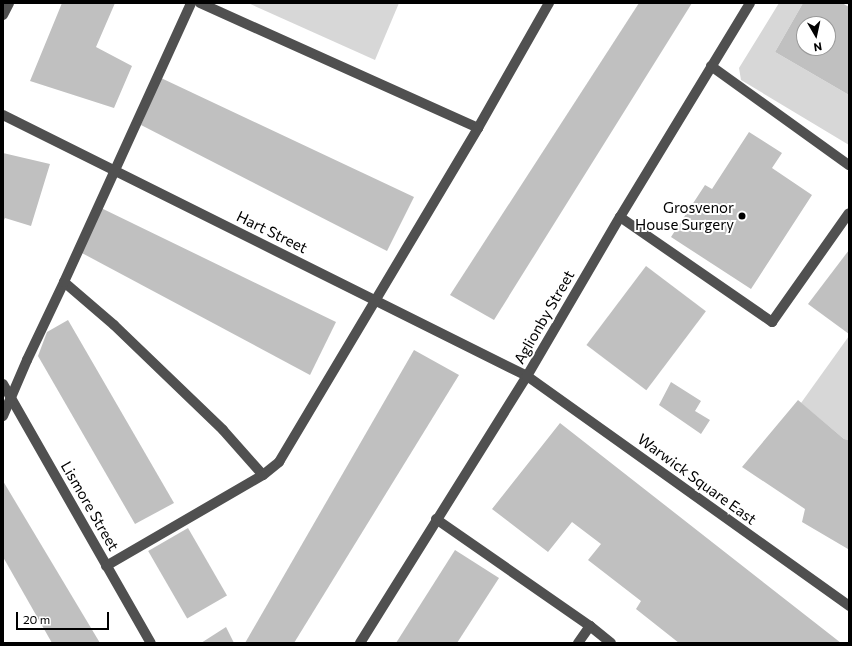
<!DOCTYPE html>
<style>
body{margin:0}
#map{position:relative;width:852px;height:646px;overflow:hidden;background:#fff;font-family:Commissioner,sans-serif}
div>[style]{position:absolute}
.green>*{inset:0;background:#d7d7d7}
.building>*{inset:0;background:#c0c0c0;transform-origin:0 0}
.minor>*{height:10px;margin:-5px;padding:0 5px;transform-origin:5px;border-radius:5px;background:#505050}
.dots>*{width:11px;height:11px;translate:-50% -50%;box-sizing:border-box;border:2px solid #fff;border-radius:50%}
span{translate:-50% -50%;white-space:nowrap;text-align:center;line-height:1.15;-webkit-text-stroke:4px #fff;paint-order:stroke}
.poi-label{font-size:15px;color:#000}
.right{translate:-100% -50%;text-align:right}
.street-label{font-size:15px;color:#000}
.frame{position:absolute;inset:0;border:4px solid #000;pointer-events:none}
.north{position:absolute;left:796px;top:16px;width:40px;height:40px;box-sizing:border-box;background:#fff;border:1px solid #999;border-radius:50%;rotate:171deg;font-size:11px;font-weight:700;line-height:16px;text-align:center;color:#000}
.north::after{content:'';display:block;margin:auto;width:14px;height:18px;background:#000;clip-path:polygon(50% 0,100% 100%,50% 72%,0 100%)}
.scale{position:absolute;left:16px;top:612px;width:93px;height:18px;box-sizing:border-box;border:2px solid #000;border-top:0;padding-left:5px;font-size:12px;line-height:14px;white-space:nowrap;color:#000;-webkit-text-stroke:3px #fff;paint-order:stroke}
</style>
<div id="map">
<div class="green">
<div style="clip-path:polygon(248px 3px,399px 3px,375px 60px)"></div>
<div style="clip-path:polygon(779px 3px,803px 3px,775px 52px,849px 95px,849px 145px,741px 80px,739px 68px)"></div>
<div style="clip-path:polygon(849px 336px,849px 440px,844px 439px,801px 403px)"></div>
</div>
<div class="building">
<div style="clip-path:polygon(62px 3px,115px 3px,96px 47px,132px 66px,114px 108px,30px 81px)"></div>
<div style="clip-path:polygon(639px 3px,692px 3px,494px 320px,450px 295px)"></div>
<div style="clip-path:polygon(evenodd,803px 3px,842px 3px,849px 7px,849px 95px,775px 52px,803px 3px,804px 24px,828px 24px,828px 48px,804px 48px,804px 24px)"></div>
<div style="clip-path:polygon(161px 78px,414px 197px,387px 251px,141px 125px)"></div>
<div style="clip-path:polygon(749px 132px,782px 153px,772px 168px,812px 195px,751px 289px,671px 237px,705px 185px,712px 189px)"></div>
<div style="clip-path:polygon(3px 153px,50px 164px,31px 226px,5px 218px,3px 222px)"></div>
<div style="clip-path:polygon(99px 207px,336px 322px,310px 375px,80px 252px)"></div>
<div style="clip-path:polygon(849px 250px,849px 334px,808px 304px)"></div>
<div style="left:646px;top:266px;width:75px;height:99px;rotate:37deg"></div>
<div style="clip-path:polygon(68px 320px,174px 503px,135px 524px,38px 356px,47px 332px)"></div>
<div style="clip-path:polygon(414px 350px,459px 375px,294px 643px,245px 643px)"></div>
<div style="clip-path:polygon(671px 382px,701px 401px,695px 411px,710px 420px,701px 434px,659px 405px)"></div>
<div style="clip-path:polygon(798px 400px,844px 439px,849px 440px,848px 549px,802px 522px,805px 509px,742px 467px)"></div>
<div style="clip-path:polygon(560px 423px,841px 643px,679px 643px,636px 609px,641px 601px,588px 560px,601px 544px,572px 522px,548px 552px,492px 509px)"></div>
<div style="clip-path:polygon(3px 481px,100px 643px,52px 643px,3px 557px)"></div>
<div style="left:188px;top:528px;width:78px;height:46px;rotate:60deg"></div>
<div style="clip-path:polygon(455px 550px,499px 578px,457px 643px,396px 643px)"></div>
<div style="clip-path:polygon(226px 627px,234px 643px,201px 643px)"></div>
</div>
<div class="minor">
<div style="left:200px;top:3px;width:305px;rotate:24.2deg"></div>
<div style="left:3px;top:15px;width:13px;rotate:-63deg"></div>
<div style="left:711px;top:66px;width:170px;rotate:35.7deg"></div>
<div style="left:3px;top:115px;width:585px;rotate:26.48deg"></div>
<div style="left:527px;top:376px;width:396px;rotate:35.5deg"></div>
<div style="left:620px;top:217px;width:185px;rotate:34.6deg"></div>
<div style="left:772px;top:322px;width:133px;rotate:-54.8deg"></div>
<div style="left:64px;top:282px;width:66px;rotate:40.7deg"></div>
<div style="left:114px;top:325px;width:151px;rotate:43.9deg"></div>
<div style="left:223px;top:430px;width:60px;rotate:48.4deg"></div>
<div style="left:3px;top:384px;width:298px;rotate:60.3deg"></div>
<div style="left:3px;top:416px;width:61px;rotate:-66.8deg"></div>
<div style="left:27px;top:360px;width:86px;rotate:-64.6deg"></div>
<div style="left:64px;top:282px;width:307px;rotate:-65.5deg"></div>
<div style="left:436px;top:519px;width:188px;rotate:34.8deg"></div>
<div style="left:590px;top:626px;width:27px;rotate:39deg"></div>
<div style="left:106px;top:566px;width:181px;rotate:-30.1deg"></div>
<div style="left:263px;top:475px;width:21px;rotate:-39deg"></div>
<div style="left:279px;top:462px;width:389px;rotate:-59.2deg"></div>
<div style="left:478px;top:128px;width:144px;rotate:-60.4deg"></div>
<div style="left:360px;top:643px;width:315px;rotate:-58deg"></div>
<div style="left:527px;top:376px;width:184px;rotate:-59.7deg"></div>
<div style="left:620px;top:217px;width:250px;rotate:-58.7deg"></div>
<div style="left:578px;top:643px;width:21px;rotate:-55deg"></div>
</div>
<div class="dots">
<div style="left:742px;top:216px;background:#000"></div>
</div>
<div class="poi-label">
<span class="right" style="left:734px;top:216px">Grosvenor<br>House Surgery</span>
</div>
<div class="street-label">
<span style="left:272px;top:232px;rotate:26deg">Hart Street</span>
<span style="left:544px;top:317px;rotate:-60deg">Aglionby Street</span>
<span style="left:697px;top:479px;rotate:36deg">Warwick Square East</span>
<span style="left:90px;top:506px;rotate:60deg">Lismore Street</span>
</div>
<div class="frame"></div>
<div class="north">N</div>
<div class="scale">20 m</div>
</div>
